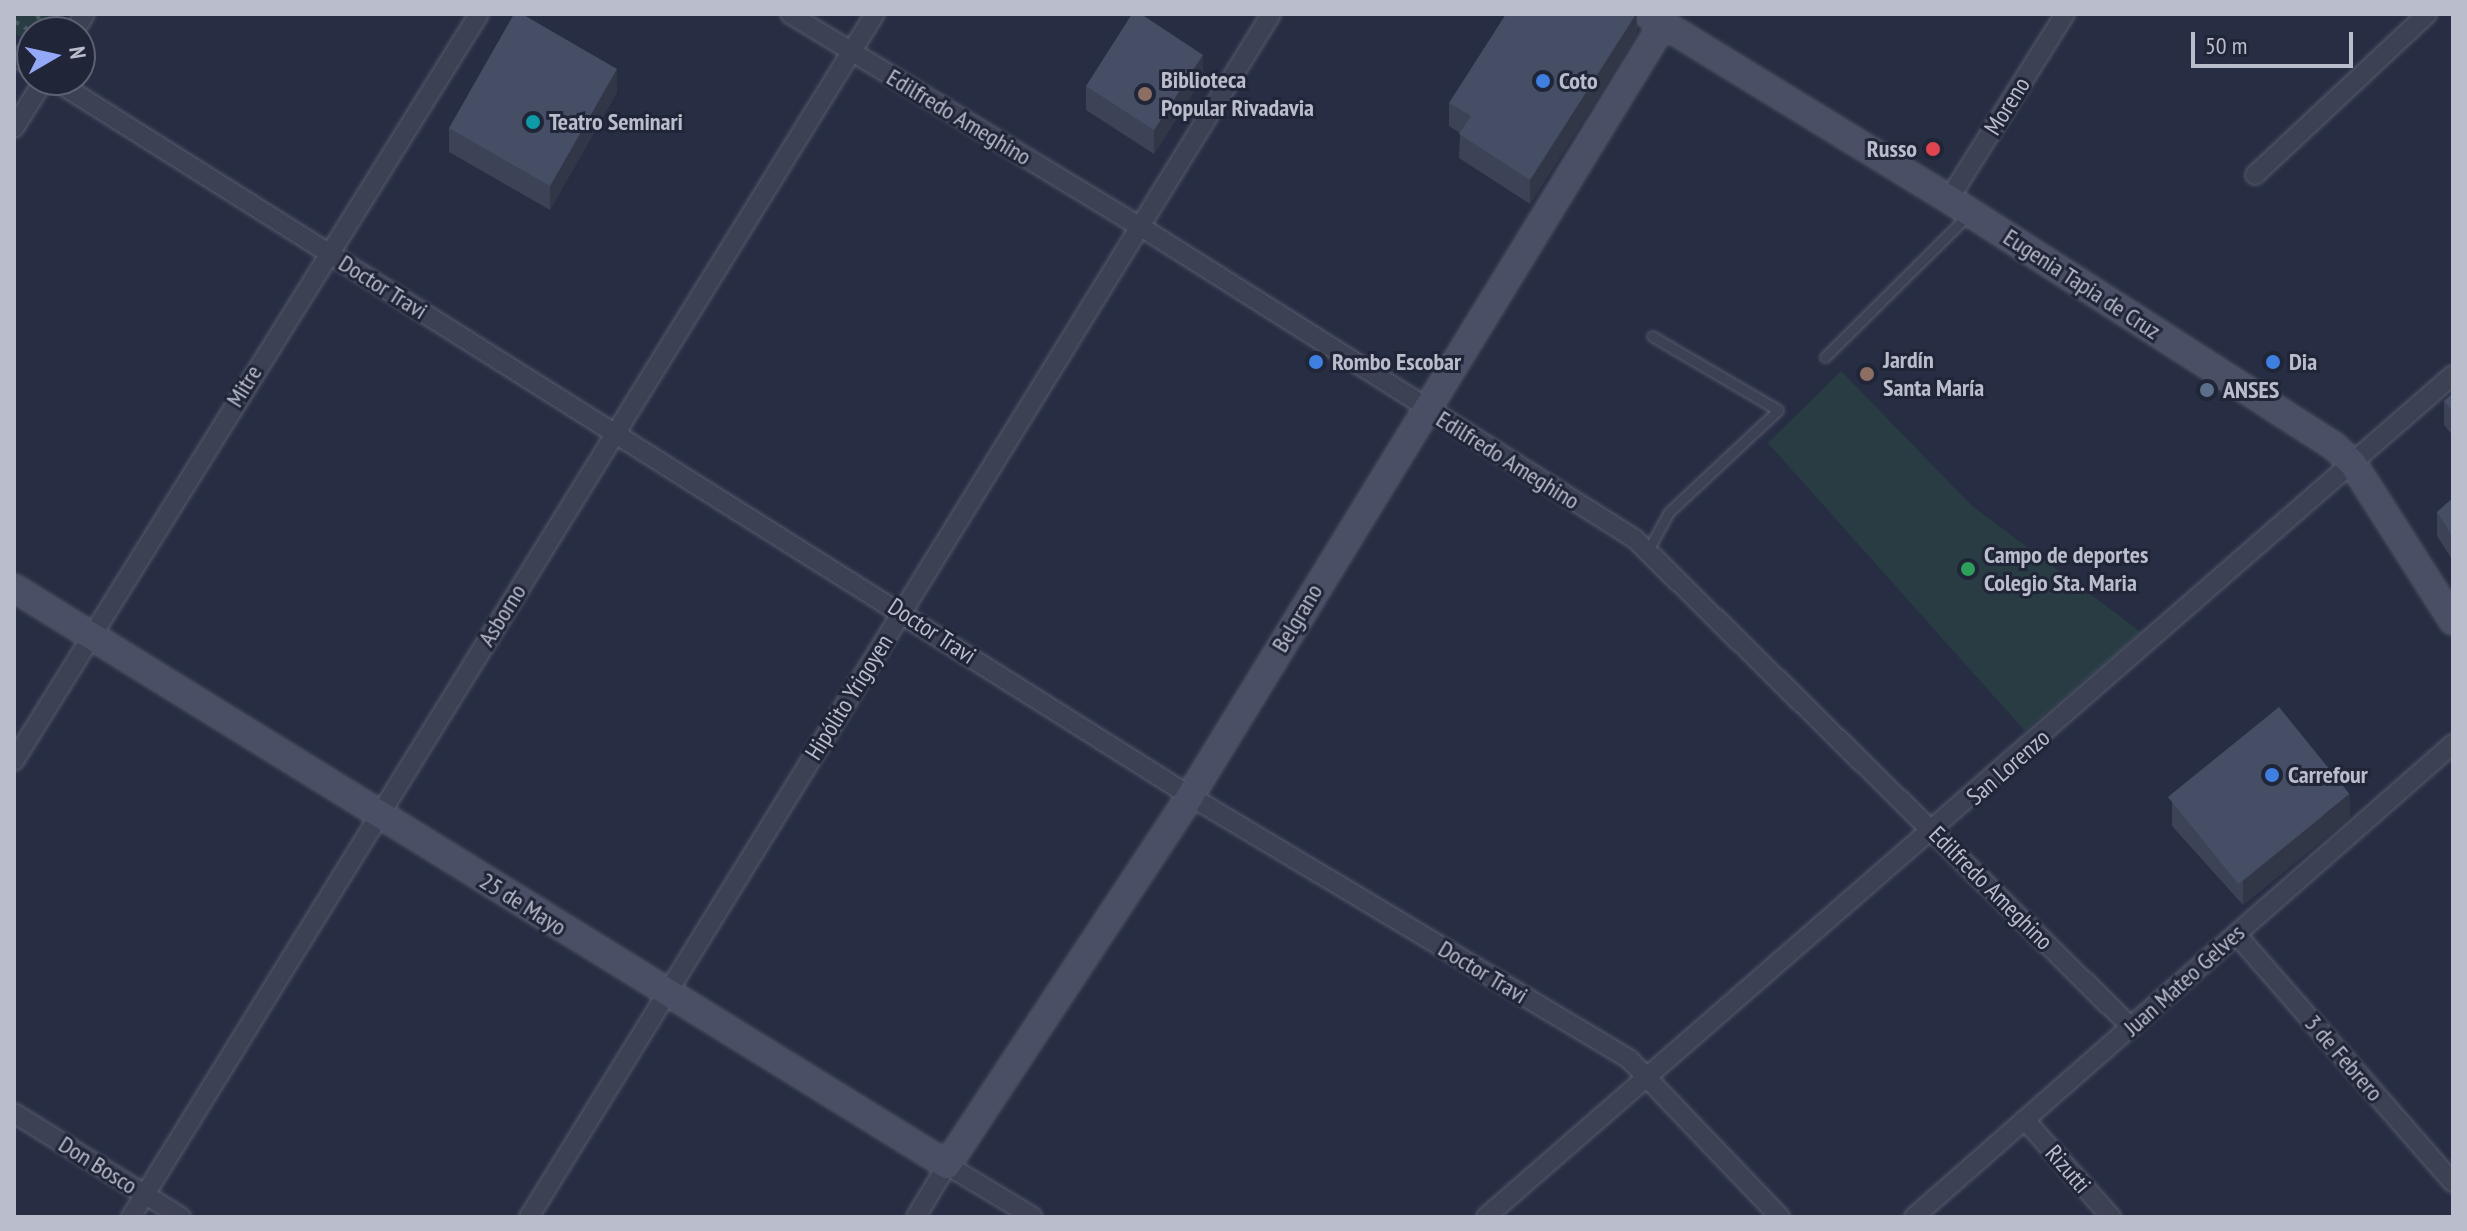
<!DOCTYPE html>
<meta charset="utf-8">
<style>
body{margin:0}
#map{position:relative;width:2467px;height:1231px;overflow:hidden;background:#272e43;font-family:"PT Sans Narrow",sans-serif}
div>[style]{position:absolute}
.green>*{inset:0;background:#293c44}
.path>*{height:4px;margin-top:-2px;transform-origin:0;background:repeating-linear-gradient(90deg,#485960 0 6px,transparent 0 12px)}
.roads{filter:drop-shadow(0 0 2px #575c6d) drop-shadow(0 0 2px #575c6d)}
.lane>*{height:9px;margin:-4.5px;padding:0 4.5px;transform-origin:4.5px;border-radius:4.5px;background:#3c4153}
.street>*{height:18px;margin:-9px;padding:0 9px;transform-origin:9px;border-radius:9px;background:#3c4153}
.secondary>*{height:26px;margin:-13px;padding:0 13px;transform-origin:13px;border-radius:13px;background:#4a4f65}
.wall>*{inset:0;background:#3c4357}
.shaded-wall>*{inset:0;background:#313747}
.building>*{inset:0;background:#464e65;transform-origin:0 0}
.dots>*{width:22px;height:22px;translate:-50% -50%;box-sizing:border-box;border:4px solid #202638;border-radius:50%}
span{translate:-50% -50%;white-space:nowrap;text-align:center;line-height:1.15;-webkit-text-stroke:6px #202638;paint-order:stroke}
.poi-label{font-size:24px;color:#b9bdcc;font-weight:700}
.left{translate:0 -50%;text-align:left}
.right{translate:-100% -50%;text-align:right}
.street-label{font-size:24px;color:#b9bdcc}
.frame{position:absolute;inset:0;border:16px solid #b9bdcc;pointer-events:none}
.north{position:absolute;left:16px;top:16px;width:80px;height:80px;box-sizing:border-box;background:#202638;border:2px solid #5d6273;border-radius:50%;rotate:81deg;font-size:22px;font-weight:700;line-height:32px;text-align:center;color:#b9bdcc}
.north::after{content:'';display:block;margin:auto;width:28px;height:36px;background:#93a8f7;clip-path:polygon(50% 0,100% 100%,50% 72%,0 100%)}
.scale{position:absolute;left:2191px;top:32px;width:162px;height:36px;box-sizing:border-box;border:4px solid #b9bdcc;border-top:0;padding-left:10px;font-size:24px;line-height:28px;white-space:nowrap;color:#b9bdcc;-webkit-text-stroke:6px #202638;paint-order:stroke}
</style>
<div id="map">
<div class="green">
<div style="clip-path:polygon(14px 14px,62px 14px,51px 32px,32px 32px,32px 44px,14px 33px)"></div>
<div style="clip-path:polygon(1841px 371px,1972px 506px,2141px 632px,2025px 731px,1768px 443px)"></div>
</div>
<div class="path">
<div style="left:37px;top:14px;width:19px;rotate:69deg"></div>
<div style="left:14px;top:21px;width:21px;rotate:31deg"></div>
</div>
<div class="roads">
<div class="lane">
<div style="left:1825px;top:357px;width:202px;rotate:-44.8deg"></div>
<div style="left:1648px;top:550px;width:43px;rotate:-61.1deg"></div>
<div style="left:1669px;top:512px;width:149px;rotate:-43.1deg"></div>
<div style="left:1778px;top:410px;width:146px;rotate:-149.6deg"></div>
</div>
<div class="street">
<div style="left:790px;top:14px;width:411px;rotate:31.3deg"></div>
<div style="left:1141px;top:227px;width:584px;rotate:32.28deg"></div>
<div style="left:1635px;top:539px;width:696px;rotate:44.53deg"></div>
<div style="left:74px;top:32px;width:21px;rotate:-59deg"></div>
<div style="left:14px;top:56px;width:21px;rotate:31deg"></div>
<div style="left:54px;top:80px;width:1343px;rotate:32.22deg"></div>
<div style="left:1190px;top:796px;width:512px;rotate:30.93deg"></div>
<div style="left:1629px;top:1059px;width:219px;rotate:46.3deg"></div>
<div style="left:14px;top:128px;width:57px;rotate:-58deg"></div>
<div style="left:2255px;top:175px;width:236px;rotate:-43.1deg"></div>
<div style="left:1949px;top:199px;width:218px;rotate:-57.9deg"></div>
<div style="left:14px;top:761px;width:880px;rotate:-58.1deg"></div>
<div style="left:2236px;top:934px;width:330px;rotate:48.9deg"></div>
<div style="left:14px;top:1113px;width:197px;rotate:31.9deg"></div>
<div style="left:2025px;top:1120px;width:130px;rotate:48.4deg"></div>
<div style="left:131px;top:1217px;width:1414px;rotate:-58.27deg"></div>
<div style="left:529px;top:1217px;width:1413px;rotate:-58.33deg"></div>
<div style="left:916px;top:1217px;width:61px;rotate:-59.2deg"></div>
<div style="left:947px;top:1165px;width:100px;rotate:31.2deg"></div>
<div style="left:1486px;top:1217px;width:1282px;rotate:-41.05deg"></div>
<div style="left:1914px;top:1217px;width:717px;rotate:-41.27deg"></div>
</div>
<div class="secondary">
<div style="left:1647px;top:14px;width:354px;rotate:31.5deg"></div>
<div style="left:1949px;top:199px;width:457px;rotate:32.7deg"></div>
<div style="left:2334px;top:446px;width:26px;rotate:43deg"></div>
<div style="left:2353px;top:464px;width:186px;rotate:57.5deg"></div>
<div style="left:14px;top:588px;width:1097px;rotate:31.73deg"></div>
<div style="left:947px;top:1165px;width:442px;rotate:-56.6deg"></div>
<div style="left:1190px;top:796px;width:905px;rotate:-58.5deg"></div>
</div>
</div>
<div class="wall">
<div style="clip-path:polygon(1637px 14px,1637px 36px,1530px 204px,1459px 158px,1460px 133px,1449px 126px,1449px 103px)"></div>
<div style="clip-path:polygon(1203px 78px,1154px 154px,1086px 110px,1086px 86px)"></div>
<div style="clip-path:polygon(617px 92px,550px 210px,449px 152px,449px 128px)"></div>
<div style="clip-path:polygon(2453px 393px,2453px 436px,2444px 425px,2444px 401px)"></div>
<div style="clip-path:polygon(2453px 498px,2453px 561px,2437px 536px,2437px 512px)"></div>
<div style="clip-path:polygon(2172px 802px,2350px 818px,2243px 905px,2172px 826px)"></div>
</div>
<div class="shaded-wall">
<div style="clip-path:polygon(1636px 14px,1637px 36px,1530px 204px,1530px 180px)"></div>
<div style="clip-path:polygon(1203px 55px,1203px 78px,1154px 154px,1154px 130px)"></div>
<div style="clip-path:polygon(617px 69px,617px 92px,550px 210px,550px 186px)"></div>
<div style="clip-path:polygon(2350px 794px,2350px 818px,2243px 905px,2243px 881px)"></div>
</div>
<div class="building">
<div style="clip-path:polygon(514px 14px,522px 14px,617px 69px,550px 186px,449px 128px)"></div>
<div style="clip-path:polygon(1132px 14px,1141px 14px,1203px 55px,1154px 130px,1086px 86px)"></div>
<div style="clip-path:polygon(1506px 14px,1636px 14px,1530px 180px,1459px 134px,1471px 116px,1449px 103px)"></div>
<div style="clip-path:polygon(2453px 393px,2453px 412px,2444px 401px)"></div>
<div style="clip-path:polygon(2453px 498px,2453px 537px,2437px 512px)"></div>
<div style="left:2279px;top:707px;width:112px;height:143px;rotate:51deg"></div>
</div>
<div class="dots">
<div style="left:1543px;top:81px;background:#3f7fe0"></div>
<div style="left:1145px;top:94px;background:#8d6e63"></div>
<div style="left:533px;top:122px;background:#0f9aa8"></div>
<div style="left:1933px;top:149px;background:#e0444e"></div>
<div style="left:1316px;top:362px;background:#3f7fe0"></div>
<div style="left:2273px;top:362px;background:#3f7fe0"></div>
<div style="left:1867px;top:374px;background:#8d6e63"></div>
<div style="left:2207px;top:390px;background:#5c6f8a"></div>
<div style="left:1968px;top:569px;background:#2e9e5b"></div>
<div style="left:2272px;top:775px;background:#3f7fe0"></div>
</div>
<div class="poi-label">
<span class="left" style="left:1161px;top:94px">Biblioteca<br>Popular Rivadavia</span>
<span class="left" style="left:1559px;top:81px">Coto</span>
<span class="left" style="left:549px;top:122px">Teatro Seminari</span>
<span class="right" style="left:1917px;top:149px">Russo</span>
<span class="left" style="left:1883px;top:374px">Jardín<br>Santa María</span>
<span class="left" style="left:1332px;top:362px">Rombo Escobar</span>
<span class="left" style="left:2289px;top:362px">Dia</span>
<span class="left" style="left:2223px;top:390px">ANSES</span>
<span class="left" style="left:1984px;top:569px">Campo de deportes<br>Colegio Sta. Maria</span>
<span class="left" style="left:2288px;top:775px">Carrefour</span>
</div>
<div class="street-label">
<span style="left:2007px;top:106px;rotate:-58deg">Moreno</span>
<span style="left:959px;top:117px;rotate:31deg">Edilfredo Ameghino</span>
<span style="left:2082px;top:284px;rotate:33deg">Eugenia Tapia de Cruz</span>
<span style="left:383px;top:287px;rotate:32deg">Doctor Travi</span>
<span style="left:244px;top:386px;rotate:-58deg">Mitre</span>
<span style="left:1508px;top:460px;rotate:32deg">Edilfredo Ameghino</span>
<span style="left:502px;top:615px;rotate:-58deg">Asborno</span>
<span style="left:1297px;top:618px;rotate:-59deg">Belgrano</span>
<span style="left:932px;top:631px;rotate:33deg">Doctor Travi</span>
<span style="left:849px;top:697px;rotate:-58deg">Hipólito Yrigoyen</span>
<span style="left:2008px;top:767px;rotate:-41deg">San Lorenzo</span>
<span style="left:1991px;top:888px;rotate:45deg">Edilfredo Ameghino</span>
<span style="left:523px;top:904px;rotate:32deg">25 de Mayo</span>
<span style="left:1483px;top:972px;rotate:31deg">Doctor Travi</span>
<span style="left:2184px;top:980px;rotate:-42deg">Juan Mateo Gelves</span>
<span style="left:2344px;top:1058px;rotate:49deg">3 de Febrero</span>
<span style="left:98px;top:1165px;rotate:32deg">Don Bosco</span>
<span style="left:2068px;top:1169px;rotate:49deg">Rizutti</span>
</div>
<div class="frame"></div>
<div class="north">N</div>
<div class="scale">50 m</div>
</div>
